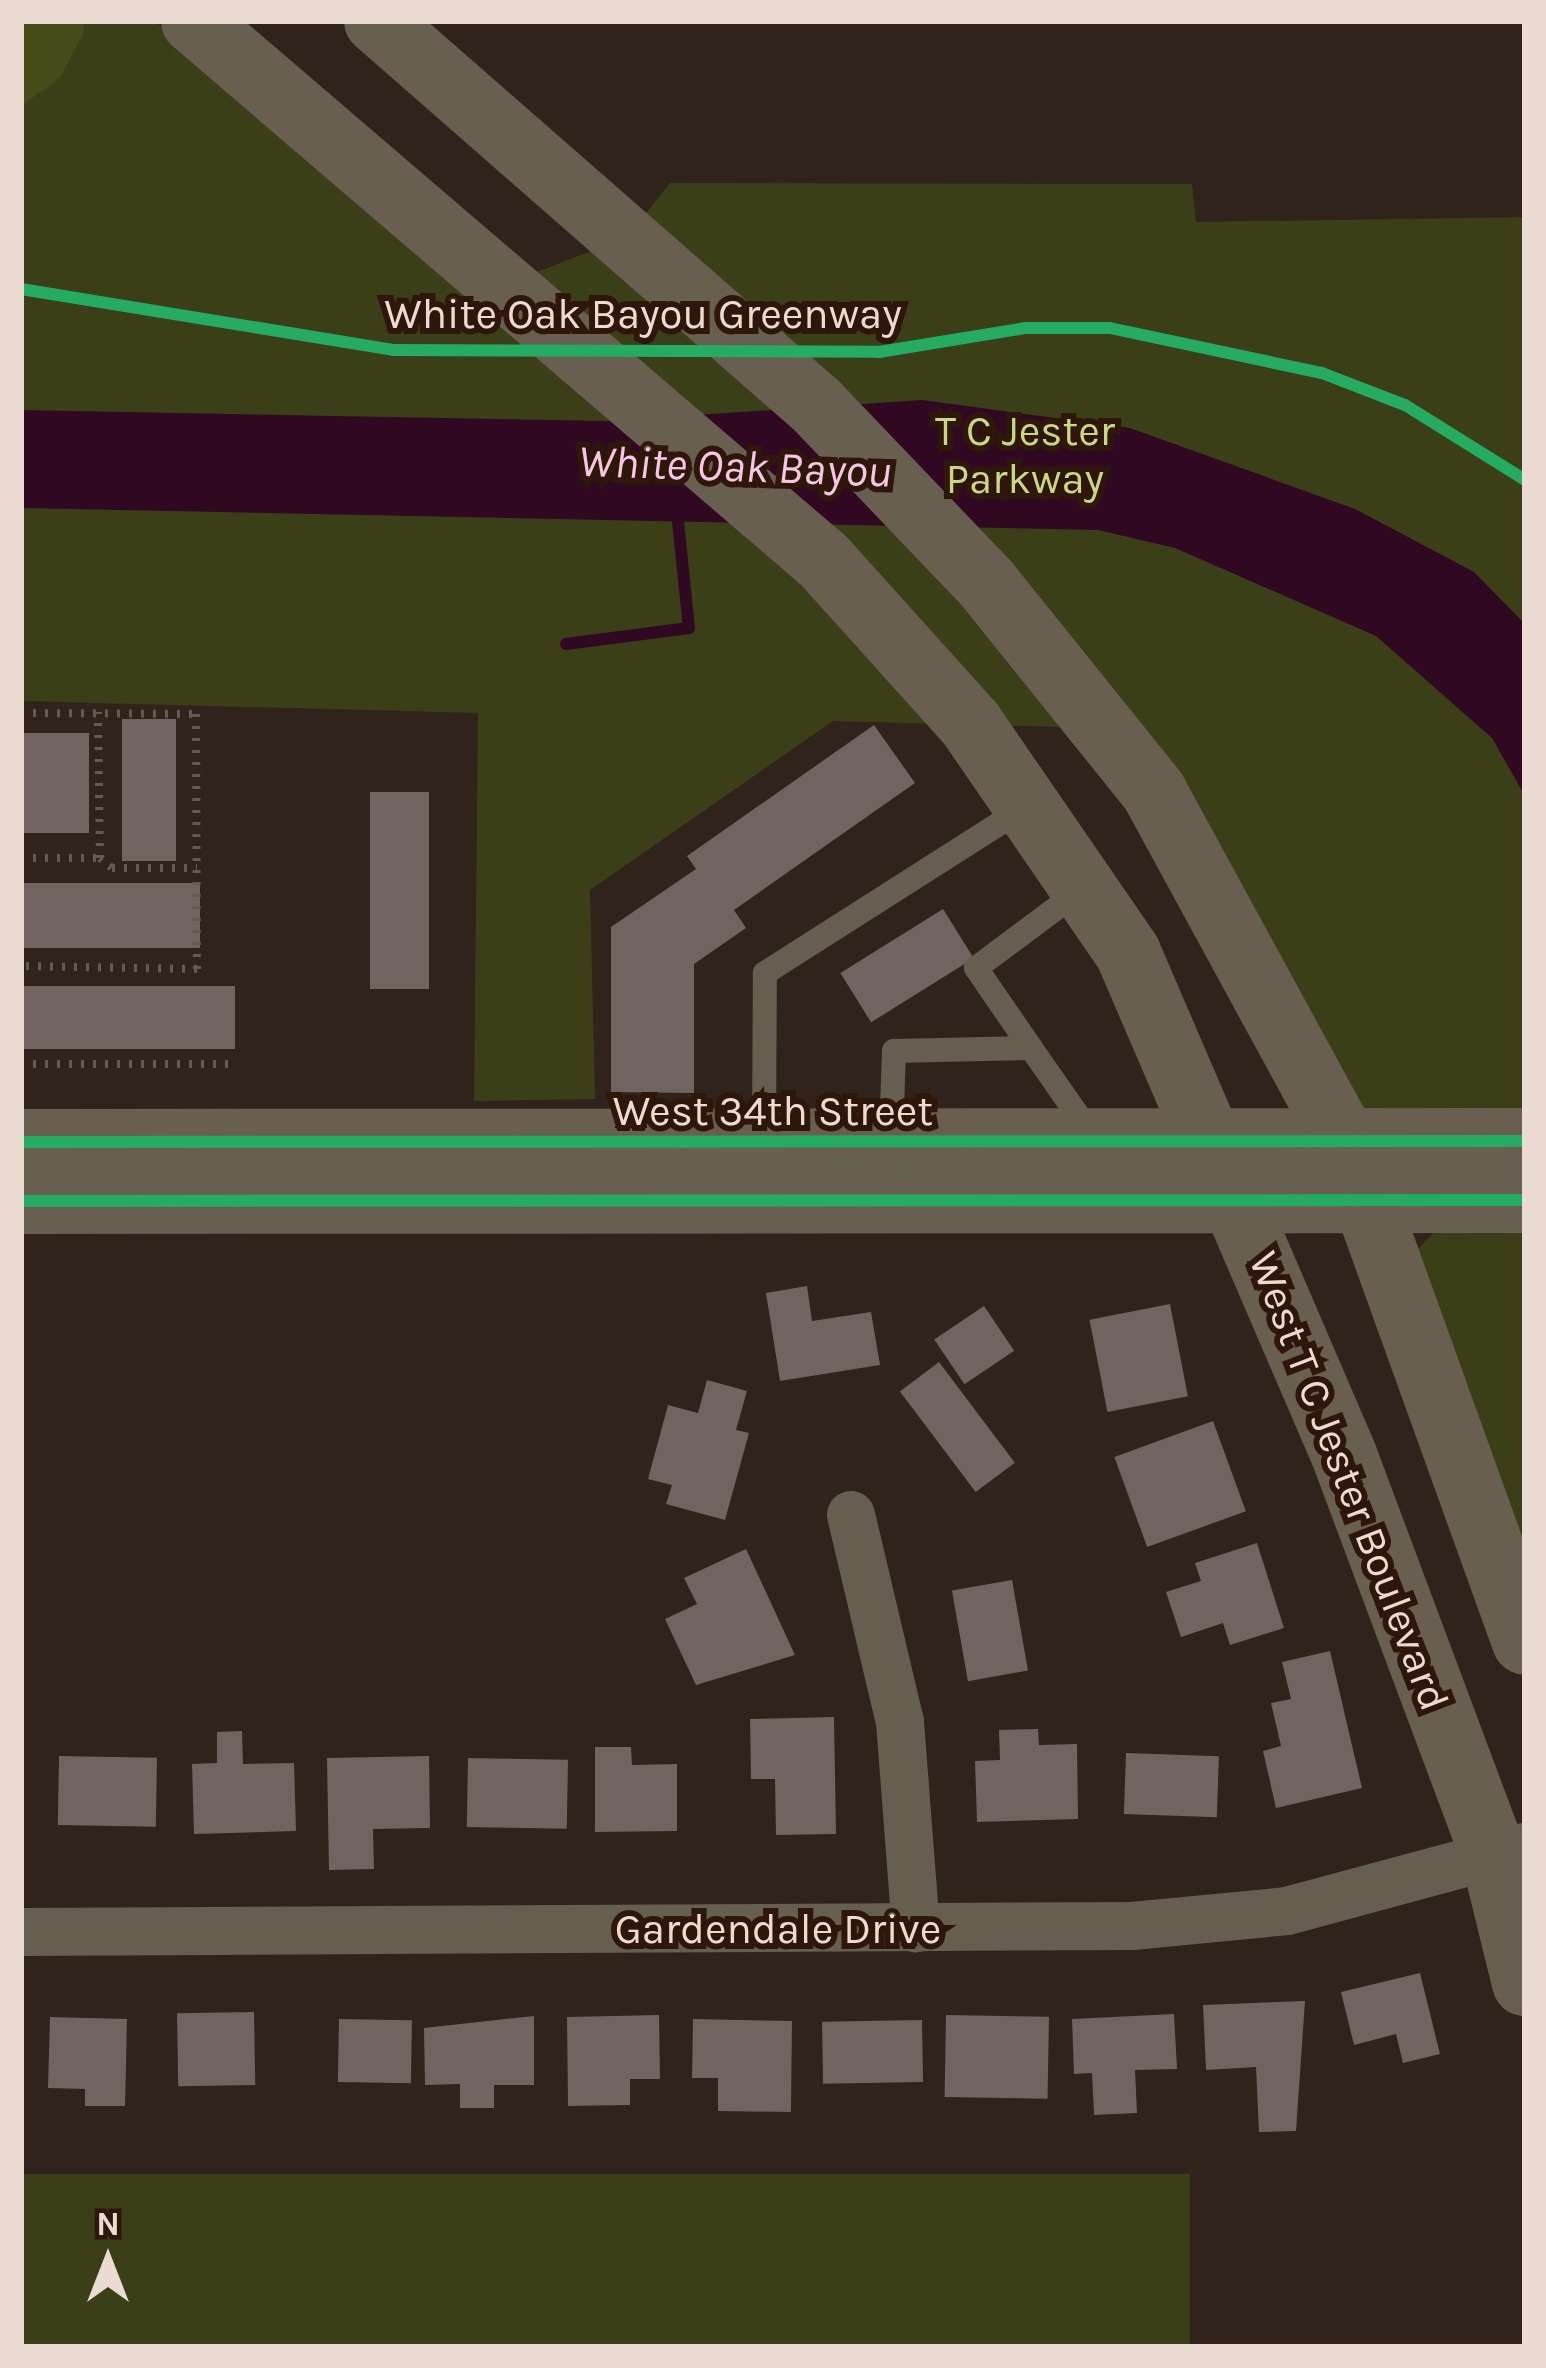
<!DOCTYPE html>
<style>
body{margin:0}
#map{position:relative;width:1546px;height:2368px;overflow:hidden;background:#30231b;font-family:Karla,sans-serif}
div>[style]{position:absolute}
.green>*{inset:0;background:#3a3f17;transform-origin:0 0}
.forest>*{inset:0;background:#464b18}
.water>*{inset:0;background:#300821}
.stream>*{height:12px;margin:-6px;padding:0 6px;transform-origin:6px;border-radius:6px;background:#300821}
.building>*{inset:0;background:#706360;transform-origin:0 0}
.path>*{height:8px;margin-top:-4px;transform-origin:0;background:repeating-linear-gradient(90deg,#635a51 0 3px,transparent 0 12px)}
.lane>*{height:24px;margin:-12px;padding:0 12px;transform-origin:12px;border-radius:12px;background:#665e51}
.street>*{height:48px;margin:-24px;padding:0 24px;transform-origin:24px;border-radius:24px;background:#665e51}
.secondary>*{height:66px;margin:-33px;padding:0 33px;transform-origin:33px;border-radius:33px;background:#695f50}
.cycleway>*{height:12px;margin:-6px;padding:0 6px;transform-origin:6px;border-radius:6px;background:#26ab63}
span{translate:-50% -50%;white-space:nowrap;text-align:center;line-height:1.15;-webkit-text-stroke:12px #2e170a;paint-order:stroke}
.street-label{font-size:42px;color:#ecdbd3}
.park-label{font-size:42px;color:#cad883}
.water-label{font-size:45px;color:#f7c6e2;font-style:italic}
.frame{position:absolute;inset:0;border:24px solid #ecdbd3;pointer-events:none}
.north{position:absolute;left:48px;top:2200px;width:120px;height:120px;-webkit-text-stroke:9px #2e170a;paint-order:stroke;rotate:0deg;font-size:33px;font-weight:700;line-height:48px;text-align:center;color:#ecdbd3}
.north::after{content:'';display:block;margin:auto;width:42px;height:54px;background:#ecdbd3;clip-path:polygon(50% 0,100% 100%,50% 72%,0 100%)}
</style>
<div id="map">
<div class="green">
<div style="clip-path:polygon(21px 21px,155px 21px,470px 298px,648px 229px,645px 214px,670px 183px,1192px 184px,1196px 222px,1525px 217px,1525px 1569px,1415px 1252px,1435px 1231px,1135px 729px,833px 721px,590px 890px,595px 1099px,474px 1101px,478px 713px,21px 701px)"></div>
<div style="left:1190px;top:2174px;width:173px;height:1169px;rotate:90deg"></div>
</div>
<div class="forest">
<div style="clip-path:polygon(21px 21px,83px 21px,84px 32px,60px 78px,21px 106px)"></div>
</div>
<div class="water">
<div style="clip-path:polygon(922px 400px,1130px 428px,1355px 509px,1474px 572px,1525px 624px,1525px 796px,1492px 738px,1376px 636px,1175px 548px,1098px 530px,21px 508px,21px 410px,606px 421px)"></div>
</div>
<div class="stream">
<div style="left:566px;top:644px;width:124px;rotate:-7.4deg"></div>
<div style="left:689px;top:628px;width:127px;rotate:-95.9deg"></div>
</div>
<div class="building">
<div style="left:122px;top:719px;width:54px;height:142px"></div>
<div style="clip-path:polygon(874px 725px,915px 783px,734px 910px,746px 928px,694px 964px,694px 1093px,611px 1092px,611px 927px,696px 869px,687px 856px)"></div>
<div style="left:89px;top:733px;width:100px;height:68px;rotate:90deg"></div>
<div style="left:370px;top:792px;width:59px;height:197px"></div>
<div style="left:200px;top:883px;width:65px;height:179px;rotate:90deg"></div>
<div style="left:943px;top:909px;width:58px;height:121px;rotate:58deg"></div>
<div style="left:235px;top:986px;width:63px;height:214px;rotate:90deg"></div>
<div style="clip-path:polygon(807px 1286px,812px 1321px,871px 1312px,880px 1365px,780px 1381px,766px 1293px)"></div>
<div style="left:1170px;top:1304px;width:94px;height:82px;rotate:79deg"></div>
<div style="left:984px;top:1306px;width:54px;height:60px;rotate:56deg"></div>
<div style="left:939px;top:1362px;width:126px;height:49px;rotate:53deg"></div>
<div style="clip-path:polygon(707px 1380px,747px 1391px,736px 1430px,749px 1433px,725px 1520px,666px 1504px,672px 1485px,648px 1479px,668px 1405px,698px 1413px)"></div>
<div style="left:1213px;top:1421px;width:96px;height:105px;rotate:70deg"></div>
<div style="clip-path:polygon(1257px 1543px,1284px 1628px,1230px 1645px,1223px 1623px,1181px 1637px,1166px 1592px,1201px 1581px,1195px 1563px)"></div>
<div style="clip-path:polygon(746px 1549px,795px 1655px,696px 1685px,665px 1619px,697px 1604px,684px 1578px)"></div>
<div style="left:1012px;top:1580px;width:92px;height:61px;rotate:80deg"></div>
<div style="clip-path:polygon(1330px 1651px,1362px 1788px,1276px 1808px,1263px 1751px,1281px 1746px,1271px 1703px,1291px 1699px,1282px 1662px)"></div>
<div style="clip-path:polygon(834px 1717px,836px 1834px,776px 1835px,775px 1779px,751px 1779px,750px 1719px)"></div>
<div style="clip-path:polygon(1038px 1729px,1039px 1745px,1077px 1744px,1078px 1819px,977px 1822px,975px 1761px,1000px 1760px,999px 1730px)"></div>
<div style="clip-path:polygon(242px 1731px,243px 1764px,294px 1763px,296px 1831px,194px 1834px,192px 1764px,217px 1763px,217px 1732px)"></div>
<div style="clip-path:polygon(595px 1747px,631px 1747px,632px 1765px,677px 1764px,677px 1831px,595px 1832px)"></div>
<div style="left:1126px;top:1753px;width:93px;height:61px;rotate:2deg"></div>
<div style="left:59px;top:1756px;width:98px;height:69px;rotate:1deg"></div>
<div style="clip-path:polygon(429px 1756px,430px 1828px,373px 1829px,374px 1869px,329px 1870px,327px 1758px)"></div>
<div style="left:468px;top:1758px;width:100px;height:69px;rotate:1deg"></div>
<div style="clip-path:polygon(1420px 1973px,1440px 2054px,1403px 2063px,1396px 2034px,1354px 2045px,1341px 1992px)"></div>
<div style="clip-path:polygon(1305px 2001px,1296px 2131px,1259px 2132px,1256px 2067px,1206px 2070px,1203px 2005px)"></div>
<div style="left:254px;top:2012px;width:73px;height:77px;rotate:89deg"></div>
<div style="clip-path:polygon(1174px 2014px,1177px 2069px,1135px 2070px,1137px 2113px,1094px 2115px,1092px 2073px,1074px 2074px,1072px 2019px)"></div>
<div style="clip-path:polygon(659px 2015px,660px 2079px,630px 2079px,630px 2105px,568px 2106px,567px 2017px)"></div>
<div style="left:946px;top:2015px;width:103px;height:82px;rotate:1deg"></div>
<div style="clip-path:polygon(534px 2016px,534px 2085px,494px 2085px,494px 2108px,460px 2108px,460px 2084px,425px 2085px,424px 2028px)"></div>
<div style="clip-path:polygon(50px 2017px,127px 2019px,125px 2106px,85px 2106px,85px 2089px,48px 2088px)"></div>
<div style="left:339px;top:2019px;width:73px;height:63px;rotate:1deg"></div>
<div style="clip-path:polygon(693px 2019px,792px 2021px,791px 2112px,718px 2111px,718px 2078px,692px 2078px)"></div>
<div style="left:922px;top:2020px;width:62px;height:100px;rotate:89deg"></div>
</div>
<div class="path">
<div style="left:21px;top:713px;width:175px;rotate:0.3deg"></div>
<div style="left:196px;top:714px;width:255px;rotate:89.8deg"></div>
<div style="left:197px;top:969px;width:176px;rotate:-179deg"></div>
<div style="left:21px;top:858px;width:79px"></div>
<div style="left:100px;top:858px;width:146px;rotate:-90.8deg"></div>
<div style="left:100px;top:858px;width:16px;rotate:40deg"></div>
<div style="left:112px;top:868px;width:85px"></div>
<div style="left:21px;top:1064px;width:213px"></div>
</div>
<div class="lane">
<div style="left:1031px;top:1048px;width:97px;rotate:-124.5deg"></div>
<div style="left:976px;top:968px;width:132px;rotate:-36.7deg"></div>
<div style="left:891px;top:1136px;width:85px;rotate:-88deg"></div>
<div style="left:894px;top:1051px;width:137px;rotate:-1.3deg"></div>
<div style="left:1031px;top:1048px;width:101px;rotate:55.1deg"></div>
<div style="left:764px;top:1137px;width:164px;rotate:-89.7deg"></div>
<div style="left:765px;top:973px;width:311px;rotate:-32.5deg"></div>
</div>
<div class="street">
<div style="left:851px;top:1515px;width:213px;rotate:76.7deg"></div>
<div style="left:900px;top:1722px;width:207px;rotate:85.6deg"></div>
<div style="left:21px;top:1932px;width:1111px;rotate:-0.31deg"></div>
<div style="left:1132px;top:1926px;width:156px;rotate:-5.5deg"></div>
<div style="left:1287px;top:1911px;width:246px;rotate:-15.1deg"></div>
</div>
<div class="secondary">
<div style="left:194px;top:21px;width:830px;rotate:40.6deg"></div>
<div style="left:824px;top:561px;width:218px;rotate:48deg"></div>
<div style="left:970px;top:723px;width:279px;rotate:55.5deg"></div>
<div style="left:1128px;top:953px;width:546px;rotate:66.72deg"></div>
<div style="left:1344px;top:1455px;width:429px;rotate:69.5deg"></div>
<div style="left:1494px;top:1857px;width:130px;rotate:76.2deg"></div>
<div style="left:377px;top:21px;width:583px;rotate:41.18deg"></div>
<div style="left:816px;top:405px;width:248px;rotate:46.3deg"></div>
<div style="left:987px;top:584px;width:267px;rotate:51.2deg"></div>
<div style="left:1154px;top:792px;width:399px;rotate:61.4deg"></div>
<div style="left:1345px;top:1142px;width:531px;rotate:70.2deg"></div>
<div style="left:21px;top:1142px;width:1504px;rotate:-0.04deg"></div>
<div style="left:21px;top:1201px;width:1504px;rotate:-0.04deg"></div>
</div>
<div class="cycleway">
<div style="left:21px;top:289px;width:377px;rotate:9.3deg"></div>
<div style="left:393px;top:350px;width:486px;rotate:0.2deg"></div>
<div style="left:879px;top:352px;width:149px;rotate:-9.3deg"></div>
<div style="left:1026px;top:328px;width:84px"></div>
<div style="left:1110px;top:328px;width:217px;rotate:12deg"></div>
<div style="left:1322px;top:373px;width:89px;rotate:21.1deg"></div>
<div style="left:1405px;top:405px;width:142px;rotate:32deg"></div>
<div style="left:21px;top:1142px;width:1504px;rotate:-0.04deg"></div>
<div style="left:21px;top:1201px;width:1504px;rotate:-0.04deg"></div>
</div>
<div class="street-label">
<span style="left:643px;top:314px">White Oak Bayou Greenway</span>
<span style="left:773px;top:1111px">West 34th Street</span>
<span style="left:1349px;top:1481px;rotate:69deg">West T C Jester Boulevard</span>
<span style="left:778px;top:1929px">Gardendale Drive</span>
</div>
<div class="park-label">
<span style="left:1025px;top:455px">T C Jester<br>Parkway</span>
</div>
<div class="water-label">
<span style="left:735px;top:467px;rotate:2deg">White Oak Bayou</span>
</div>
<div class="frame"></div>
<div class="north">N</div>
</div>
